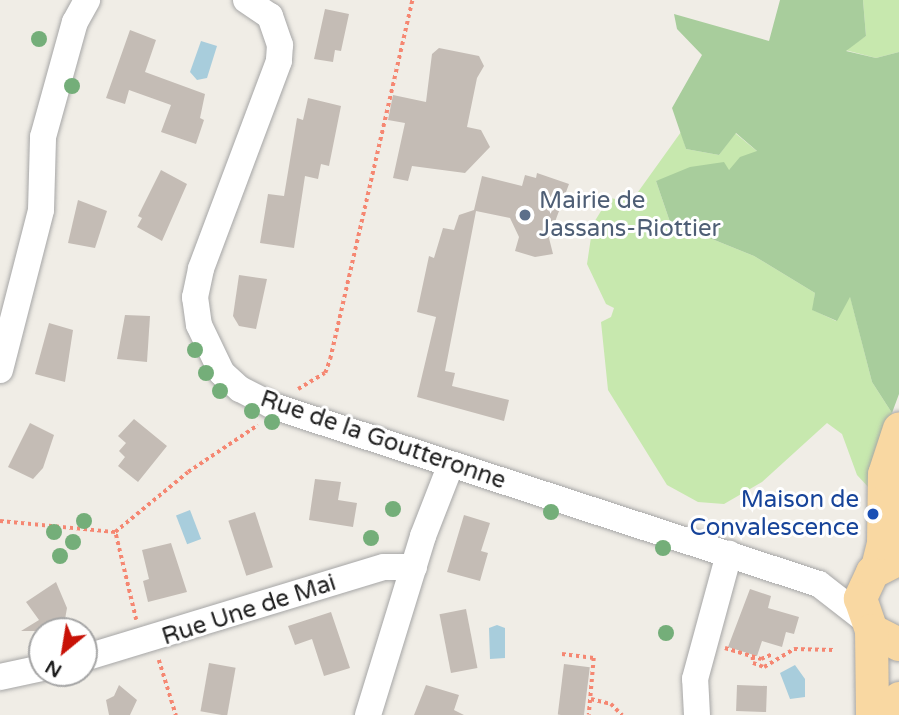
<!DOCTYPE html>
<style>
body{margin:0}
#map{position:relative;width:899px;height:715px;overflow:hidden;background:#f0ede6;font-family:"Varela Round",sans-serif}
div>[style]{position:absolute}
.grass>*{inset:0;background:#c7e8ae}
.forest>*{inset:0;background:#a8cd9c}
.water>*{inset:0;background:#a8cddc;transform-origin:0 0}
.building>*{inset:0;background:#c4bcb5;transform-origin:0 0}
.path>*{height:3.5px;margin-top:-1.75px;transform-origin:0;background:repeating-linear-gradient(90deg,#f58772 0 3.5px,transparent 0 7px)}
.roads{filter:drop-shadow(0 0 2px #a6a6a6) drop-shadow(0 0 2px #a6a6a6)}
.minor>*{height:26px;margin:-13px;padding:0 13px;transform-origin:13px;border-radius:13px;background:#fff}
.major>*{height:33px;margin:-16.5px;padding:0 16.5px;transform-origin:16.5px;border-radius:16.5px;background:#f9d8a2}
.trees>*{width:16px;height:16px;margin:-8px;border-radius:50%;background:#74ae79}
.dots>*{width:19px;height:19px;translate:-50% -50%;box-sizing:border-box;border:4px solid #fff;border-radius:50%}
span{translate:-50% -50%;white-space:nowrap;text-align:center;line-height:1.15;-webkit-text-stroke:6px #fff;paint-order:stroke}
.service-label{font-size:24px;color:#4e5e75}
.left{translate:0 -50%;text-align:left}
.street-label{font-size:24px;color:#1f1f1f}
.transit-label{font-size:24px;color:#164399}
.right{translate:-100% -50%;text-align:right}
.north{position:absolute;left:28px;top:617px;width:70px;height:70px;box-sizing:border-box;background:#fff;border:2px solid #a5a5a5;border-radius:50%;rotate:210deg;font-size:19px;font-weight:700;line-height:28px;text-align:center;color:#1f1f1f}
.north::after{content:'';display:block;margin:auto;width:24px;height:32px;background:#c81207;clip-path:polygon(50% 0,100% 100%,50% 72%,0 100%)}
</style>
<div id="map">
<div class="grass">
<div style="clip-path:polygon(863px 0,899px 0,899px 52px,876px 58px,845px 50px,866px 36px)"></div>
<div style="clip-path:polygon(681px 132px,686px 149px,719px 155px,735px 133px,758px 152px,729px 170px,656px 181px,670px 222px,754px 256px,815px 293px,813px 310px,836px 321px,850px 296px,872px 382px,892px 413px,871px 490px,857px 475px,842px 434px,827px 423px,762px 482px,724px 504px,698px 502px,667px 485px,608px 390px,601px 322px,611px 317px,614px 308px,606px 304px,587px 264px,593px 224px,609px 198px,623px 200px,638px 192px)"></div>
</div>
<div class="forest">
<div style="clip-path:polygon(780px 0,863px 0,866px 36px,846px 51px,876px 58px,899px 52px,899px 394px,892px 413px,872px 382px,850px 297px,837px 321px,812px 310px,815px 293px,754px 256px,670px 222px,656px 181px,690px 167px,724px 162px,729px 170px,740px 157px,757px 151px,736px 133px,719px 155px,686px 149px,672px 108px,702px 55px,677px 29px,674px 14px,769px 41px)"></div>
</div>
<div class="water">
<div style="clip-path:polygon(201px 41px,217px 46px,207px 78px,197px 80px,190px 72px)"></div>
<div style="left:190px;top:510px;width:31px;height:15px;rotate:69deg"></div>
<div style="clip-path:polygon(497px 625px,505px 628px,505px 658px,490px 659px,489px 628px)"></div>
<div style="clip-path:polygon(795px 665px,805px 679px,805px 697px,790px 699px,780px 673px)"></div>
</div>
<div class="building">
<div style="clip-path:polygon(325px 9px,349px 14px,341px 51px,335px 50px,333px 62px,314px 59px)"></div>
<div style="clip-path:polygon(130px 30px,156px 40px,145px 72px,205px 94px,200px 118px,204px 120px,196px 144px,161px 132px,171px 105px,129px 90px,125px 104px,106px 98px)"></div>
<div style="clip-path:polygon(439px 48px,479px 56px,484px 66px,477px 78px,467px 127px,481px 130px,490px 147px,465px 173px,412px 166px,408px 181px,393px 178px,405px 123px,388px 120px,393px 95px,426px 102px,432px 54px)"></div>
<div style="clip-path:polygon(308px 98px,341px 106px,329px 166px,321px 164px,318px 179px,305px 176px,294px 248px,260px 243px,268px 194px,284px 196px,297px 118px,303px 120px)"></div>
<div style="clip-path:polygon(161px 170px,187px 184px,162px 241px,137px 227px,142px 218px,138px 216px)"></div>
<div style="clip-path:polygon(537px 173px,569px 184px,549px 238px,553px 254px,535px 257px,515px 251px,519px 237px,510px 218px,476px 211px,445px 371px,455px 373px,452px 386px,509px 400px,504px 421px,417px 397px,436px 317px,417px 312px,429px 256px,434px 258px,443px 228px,454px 230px,459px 215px,474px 210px,482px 176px,522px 186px,525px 175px,536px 178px)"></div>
<div style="clip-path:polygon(78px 200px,107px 211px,95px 248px,68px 243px)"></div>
<div style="clip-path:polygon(239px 275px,267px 279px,256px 329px,239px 326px,233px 316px)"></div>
<div style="clip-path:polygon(125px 315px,150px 316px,147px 362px,117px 359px)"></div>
<div style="clip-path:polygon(49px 323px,73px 330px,65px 382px,35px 374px)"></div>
<div style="clip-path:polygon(134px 419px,167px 446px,138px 482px,118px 466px,125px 457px,119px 451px,126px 443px,118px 436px)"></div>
<div style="clip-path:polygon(30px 423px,54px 435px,43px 468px,33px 479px,8px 467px)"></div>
<div style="clip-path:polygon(315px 479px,341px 482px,338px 500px,357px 503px,353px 527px,309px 520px)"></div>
<div style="left:255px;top:512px;width:58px;height:28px;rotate:72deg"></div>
<div style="clip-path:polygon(464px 515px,490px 523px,481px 551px,488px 553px,480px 581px,447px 572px)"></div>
<div style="clip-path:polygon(171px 543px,187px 592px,148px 602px,143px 581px,149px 579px,142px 550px)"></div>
<div style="clip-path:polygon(56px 582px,67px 608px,64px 625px,56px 631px,21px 631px,39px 620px,26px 602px)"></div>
<div style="clip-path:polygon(750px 589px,771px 596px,768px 608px,799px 617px,794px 634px,786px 632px,782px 647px,762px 641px,757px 656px,728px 647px)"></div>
<div style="left:466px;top:609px;width:60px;height:27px;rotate:79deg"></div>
<div style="clip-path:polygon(331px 612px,350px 668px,324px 676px,312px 639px,295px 645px,288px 626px)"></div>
<div style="left:209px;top:663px;width:27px;height:49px;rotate:10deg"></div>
<div style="left:564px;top:664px;width:26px;height:51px;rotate:7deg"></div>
<div style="clip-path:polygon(119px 685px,137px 700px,130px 715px,109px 715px,106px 700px,114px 696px)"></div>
<div style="clip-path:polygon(426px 685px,459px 695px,454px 710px,464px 715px,414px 715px)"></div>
<div style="left:737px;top:685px;width:30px;height:26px;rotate:2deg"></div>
</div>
<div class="path">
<div style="left:298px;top:389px;width:31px;rotate:-31deg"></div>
<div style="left:325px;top:373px;width:15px;rotate:-70deg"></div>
<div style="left:330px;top:359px;width:368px;rotate:-77.1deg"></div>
<div style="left:0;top:521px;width:116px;rotate:5.5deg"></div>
<div style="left:136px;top:620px;width:90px;rotate:-103.4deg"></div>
<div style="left:115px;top:532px;width:94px;rotate:-39.4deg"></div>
<div style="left:188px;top:472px;width:84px;rotate:-33.9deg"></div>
<div style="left:725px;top:648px;width:38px;rotate:17deg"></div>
<div style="left:761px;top:659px;width:13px;rotate:-23deg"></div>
<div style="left:562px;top:654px;width:32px;rotate:7deg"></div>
<div style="left:594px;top:658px;width:57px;rotate:95deg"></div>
<div style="left:753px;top:657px;width:6px;rotate:90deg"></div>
<div style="left:753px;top:663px;width:12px;rotate:20deg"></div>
<div style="left:764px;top:667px;width:35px;rotate:-31deg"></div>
<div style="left:794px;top:649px;width:40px;rotate:1.4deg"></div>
<div style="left:159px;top:660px;width:58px;rotate:72.8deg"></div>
<div style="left:591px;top:699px;width:21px;rotate:14deg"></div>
<div style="left:611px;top:704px;width:16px;rotate:45deg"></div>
</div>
<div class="roads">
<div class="minor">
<div style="left:246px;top:0;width:29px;rotate:34deg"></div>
<div style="left:270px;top:16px;width:31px;rotate:71deg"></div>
<div style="left:280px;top:45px;width:16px;rotate:94deg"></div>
<div style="left:279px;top:61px;width:222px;rotate:110.6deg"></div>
<div style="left:201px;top:269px;width:29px;rotate:102deg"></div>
<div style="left:195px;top:297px;width:28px;rotate:82deg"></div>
<div style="left:199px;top:325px;width:53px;rotate:64.4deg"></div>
<div style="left:222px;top:373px;width:24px;rotate:42deg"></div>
<div style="left:240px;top:389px;width:37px;rotate:27deg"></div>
<div style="left:273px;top:406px;width:574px;rotate:18.06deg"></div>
<div style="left:819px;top:584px;width:57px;rotate:37.9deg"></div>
<div style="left:0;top:370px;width:165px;rotate:-75.6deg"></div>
<div style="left:41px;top:210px;width:73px;rotate:-88.4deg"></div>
<div style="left:43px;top:137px;width:119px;rotate:-74.5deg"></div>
<div style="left:75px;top:22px;width:25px;rotate:-61deg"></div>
<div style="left:84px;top:658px;width:313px;rotate:-16.9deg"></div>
<div style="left:384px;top:567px;width:30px"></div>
<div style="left:0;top:677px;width:43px;rotate:-12.1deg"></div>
<div style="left:368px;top:715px;width:187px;rotate:-72.9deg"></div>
<div style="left:423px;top:536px;width:77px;rotate:-68.7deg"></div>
<div style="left:697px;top:715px;width:36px;rotate:-93deg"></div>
<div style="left:695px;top:679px;width:130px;rotate:-74.8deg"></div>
</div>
<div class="major">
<div style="left:897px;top:559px;width:28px;rotate:153deg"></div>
<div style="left:872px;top:572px;width:29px;rotate:115deg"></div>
<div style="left:860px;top:598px;width:34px;rotate:71deg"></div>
<div style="left:871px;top:630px;width:31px;rotate:27deg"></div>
<div style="left:877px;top:567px;width:25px;rotate:-76deg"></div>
<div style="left:883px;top:543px;width:69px;rotate:-89.2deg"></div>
<div style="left:884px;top:474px;width:48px;rotate:-71.9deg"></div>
<div style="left:871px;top:630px;width:85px;rotate:89.3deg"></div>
<div style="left:893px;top:715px;width:18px;rotate:-71deg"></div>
</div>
</div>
<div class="trees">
<div style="left:39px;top:39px"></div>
<div style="left:72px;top:86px"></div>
<div style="left:195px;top:350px"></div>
<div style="left:206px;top:373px"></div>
<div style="left:220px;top:391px"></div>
<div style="left:252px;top:411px"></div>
<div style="left:272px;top:422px"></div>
<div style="left:393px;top:509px"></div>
<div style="left:551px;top:512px"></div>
<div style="left:84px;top:521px"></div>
<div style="left:54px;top:532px"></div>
<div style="left:371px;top:538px"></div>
<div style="left:73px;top:542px"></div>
<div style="left:663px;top:548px"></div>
<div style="left:60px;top:556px"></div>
<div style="left:666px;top:633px"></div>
</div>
<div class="dots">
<div style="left:525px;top:215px;background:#5c6f8a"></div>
<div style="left:873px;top:514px;background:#1a4fb4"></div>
</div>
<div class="service-label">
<span class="left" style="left:539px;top:215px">Mairie de<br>Jassans-Riottier</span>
</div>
<div class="street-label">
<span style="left:383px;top:440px;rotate:19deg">Rue de la Goutteronne</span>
<span style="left:249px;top:610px;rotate:-18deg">Rue Une de Mai</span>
</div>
<div class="transit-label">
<span class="right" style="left:859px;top:514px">Maison de<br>Convalescence</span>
</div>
<div class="north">N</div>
</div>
